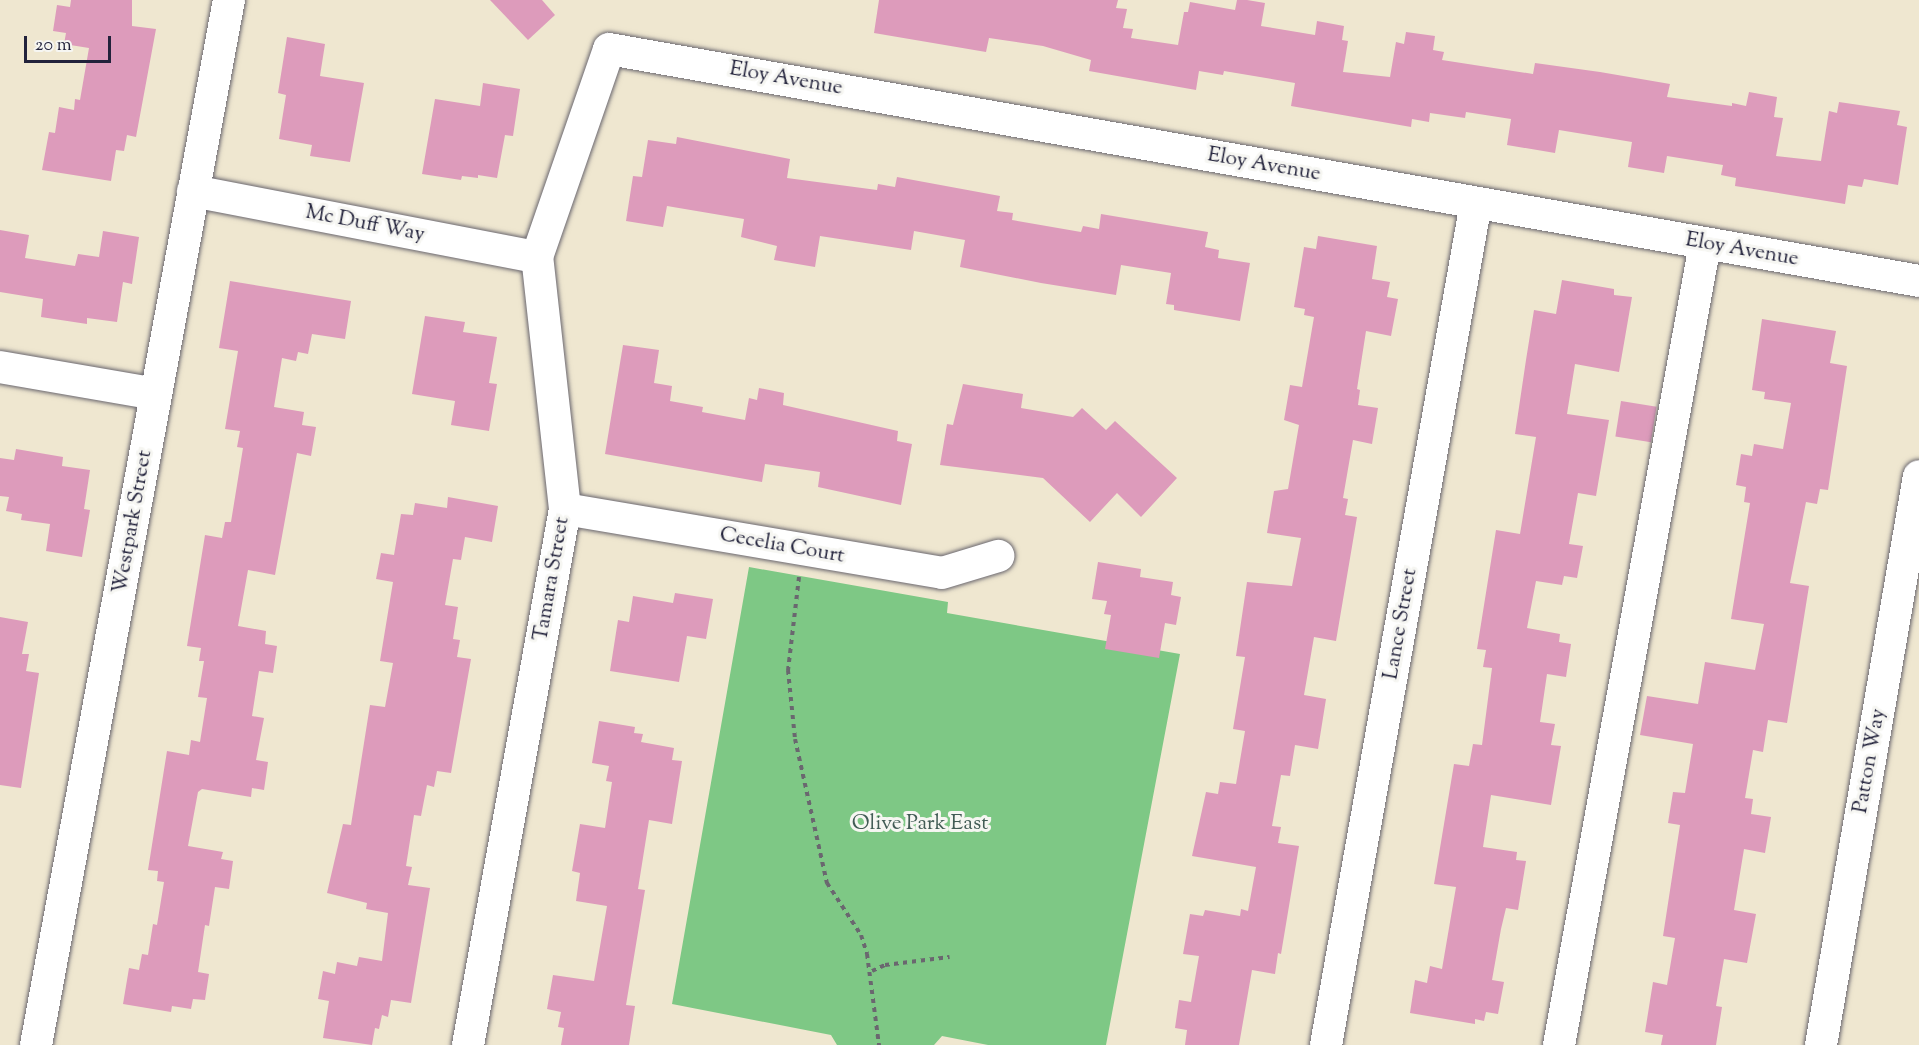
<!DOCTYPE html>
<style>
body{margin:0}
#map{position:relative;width:1919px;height:1045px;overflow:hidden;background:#efe7d0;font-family:"Sorts Mill Goudy",serif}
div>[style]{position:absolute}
.green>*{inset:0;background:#7ec885}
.building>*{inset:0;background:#dd9bbb;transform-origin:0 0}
.path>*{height:4px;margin-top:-2px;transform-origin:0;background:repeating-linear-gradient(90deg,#6a676f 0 4.5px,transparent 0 9px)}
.roads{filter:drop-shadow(0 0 2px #6a676f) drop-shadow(0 0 2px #6a676f)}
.minor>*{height:32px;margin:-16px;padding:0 16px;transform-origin:16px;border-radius:16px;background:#fff}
span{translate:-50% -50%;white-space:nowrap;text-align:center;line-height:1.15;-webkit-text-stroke:6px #f6f6f2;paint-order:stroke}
.street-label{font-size:21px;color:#22223b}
.park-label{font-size:21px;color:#425c55}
.scale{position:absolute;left:24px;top:36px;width:87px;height:27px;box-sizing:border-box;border:3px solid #22223b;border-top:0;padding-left:8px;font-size:18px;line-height:21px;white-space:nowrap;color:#22223b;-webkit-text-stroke:4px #f6f6f2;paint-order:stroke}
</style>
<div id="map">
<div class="green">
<div style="clip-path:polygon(749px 567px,948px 602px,947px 613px,1180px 654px,1106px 1045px,988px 1045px,942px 1036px,934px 1045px,837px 1045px,831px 1035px,672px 1004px)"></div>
</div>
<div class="building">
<div style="clip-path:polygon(71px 0,132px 0,132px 26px,156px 29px,136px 137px,127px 135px,124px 151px,116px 150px,111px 181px,42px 170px,49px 132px,55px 133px,59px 107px,74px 110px,75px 99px,80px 100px,89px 48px,64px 44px,66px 33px,53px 31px,57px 5px,70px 7px)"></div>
<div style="clip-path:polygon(490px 0,542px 0,555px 15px,528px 40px)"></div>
<div style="clip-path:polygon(879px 0,1118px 0,1116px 8px,1127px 9px,1123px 28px,1133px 29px,1131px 38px,1178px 45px,1184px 12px,1188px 12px,1190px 2px,1235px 10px,1237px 0,1247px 0,1265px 3px,1261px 26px,1315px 35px,1317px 21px,1344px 26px,1342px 40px,1348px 41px,1343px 72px,1390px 77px,1396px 42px,1404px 44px,1406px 32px,1435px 36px,1433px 50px,1444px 52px,1442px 60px,1533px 74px,1535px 63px,1600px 72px,1670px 84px,1667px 97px,1732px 106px,1732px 103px,1746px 106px,1749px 92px,1777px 97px,1774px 117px,1783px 118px,1776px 156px,1821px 161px,1829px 111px,1837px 113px,1839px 102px,1900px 111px,1897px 125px,1907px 127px,1898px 185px,1864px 179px,1862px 187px,1848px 185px,1845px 204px,1735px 186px,1736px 178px,1721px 175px,1723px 165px,1667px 156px,1664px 173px,1628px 167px,1632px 142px,1559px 130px,1555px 153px,1507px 145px,1511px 119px,1466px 112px,1465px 118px,1430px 113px,1429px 122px,1412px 119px,1411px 127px,1291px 106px,1295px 83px,1224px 71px,1223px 75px,1199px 71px,1196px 90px,1089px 71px,1091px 60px,1043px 46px,989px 38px,986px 52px,874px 33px)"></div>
<div style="clip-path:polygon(287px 37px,325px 44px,320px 76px,364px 83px,350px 162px,310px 156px,312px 145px,279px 139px,286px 95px,278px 93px)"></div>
<div style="clip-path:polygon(483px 83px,520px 89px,513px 136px,505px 135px,497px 178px,478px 175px,478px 178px,462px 176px,461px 180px,422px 174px,435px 99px,480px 106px)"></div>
<div style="clip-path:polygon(677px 137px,790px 159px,787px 178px,877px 190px,878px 184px,895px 187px,897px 177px,1000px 196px,997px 211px,1013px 213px,1012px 220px,1081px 232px,1083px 226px,1099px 229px,1101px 214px,1208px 232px,1205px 247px,1219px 250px,1218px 258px,1250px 263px,1240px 321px,1174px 310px,1174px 305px,1166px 304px,1171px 273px,1121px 265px,1116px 295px,1041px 283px,960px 267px,965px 240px,914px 231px,911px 250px,820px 236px,815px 267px,774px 260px,777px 246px,741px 237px,744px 219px,667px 206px,663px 227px,626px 221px,633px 176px,642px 177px,648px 140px,676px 144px)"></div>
<div style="clip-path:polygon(0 230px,29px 235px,25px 258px,75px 266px,78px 254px,99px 257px,103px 231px,139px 237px,132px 284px,123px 282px,117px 322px,87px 318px,87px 324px,41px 317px,43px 299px,0 292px)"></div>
<div style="clip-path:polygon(1318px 236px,1377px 246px,1372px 279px,1390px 282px,1387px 297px,1398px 299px,1391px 336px,1366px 331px,1357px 389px,1360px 390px,1358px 405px,1378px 408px,1372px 444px,1353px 440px,1343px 498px,1348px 499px,1345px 515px,1357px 517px,1336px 641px,1314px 637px,1304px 695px,1326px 699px,1318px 749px,1295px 745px,1290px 776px,1281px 775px,1272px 826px,1281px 827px,1278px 843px,1299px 846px,1281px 954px,1278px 953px,1275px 974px,1252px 970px,1239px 1045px,1185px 1045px,1187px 1030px,1175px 1028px,1179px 1000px,1191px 1002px,1199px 956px,1183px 954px,1190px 914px,1203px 916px,1205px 910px,1240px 916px,1241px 909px,1248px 911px,1256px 867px,1192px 856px,1206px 792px,1218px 794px,1220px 782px,1236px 784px,1245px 731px,1233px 729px,1245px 657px,1236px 656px,1247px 582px,1292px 586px,1301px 538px,1267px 533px,1274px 491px,1288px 489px,1299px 425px,1284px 420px,1290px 385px,1302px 387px,1314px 317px,1304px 315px,1305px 309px,1294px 307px,1304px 247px,1316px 249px)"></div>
<div style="clip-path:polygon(1562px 280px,1614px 289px,1614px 295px,1632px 297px,1619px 372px,1575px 364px,1567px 414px,1609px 420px,1596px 496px,1578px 493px,1569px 544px,1583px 546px,1577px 578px,1564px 576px,1562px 585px,1536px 581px,1527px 628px,1560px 634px,1559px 642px,1571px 644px,1566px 677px,1547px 674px,1540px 722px,1555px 724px,1551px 745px,1561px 746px,1551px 805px,1491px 795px,1483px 847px,1517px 852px,1516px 860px,1526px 861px,1518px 910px,1506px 908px,1501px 929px,1492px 980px,1504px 982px,1498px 1014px,1486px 1012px,1484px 1021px,1475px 1019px,1475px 1024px,1410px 1013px,1415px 980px,1427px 983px,1430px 966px,1442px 969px,1456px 887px,1434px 884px,1454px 764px,1469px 766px,1473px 744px,1482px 745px,1492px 668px,1483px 667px,1486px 650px,1477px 649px,1496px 530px,1520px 534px,1536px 437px,1515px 434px,1526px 360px,1534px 310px,1556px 314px)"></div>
<div style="clip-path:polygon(230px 281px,351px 301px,345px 339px,312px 334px,308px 354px,298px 352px,296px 361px,282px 358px,274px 407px,304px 412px,302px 425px,316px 427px,311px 456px,297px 453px,275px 575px,248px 570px,238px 626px,266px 631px,265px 644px,277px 646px,273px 673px,259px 671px,252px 716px,264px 718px,256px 760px,268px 762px,264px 790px,252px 788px,251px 797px,202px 789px,198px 792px,188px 846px,223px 852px,221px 859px,233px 861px,229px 889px,215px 887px,209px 926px,205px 925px,198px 972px,209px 974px,205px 1000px,193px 999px,191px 1009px,172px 1006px,171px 1012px,123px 1004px,129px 968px,139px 970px,142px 954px,148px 955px,153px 924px,157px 925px,164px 882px,157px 881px,158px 871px,148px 870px,167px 751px,189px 755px,191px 740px,200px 742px,207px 698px,198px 697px,204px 661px,199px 661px,201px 648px,187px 646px,205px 535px,222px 538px,225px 522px,231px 522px,243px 448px,237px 447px,240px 431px,225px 429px,238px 351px,219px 348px)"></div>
<div style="clip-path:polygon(425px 316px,465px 322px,463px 332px,497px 337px,489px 383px,497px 384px,489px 431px,451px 425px,455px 401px,412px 394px)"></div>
<div style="clip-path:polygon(1762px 319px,1836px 331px,1830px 363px,1847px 366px,1828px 490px,1820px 489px,1817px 504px,1806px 502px,1790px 583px,1809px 586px,1787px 723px,1768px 720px,1763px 752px,1753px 750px,1745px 798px,1753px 799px,1751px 814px,1771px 817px,1765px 853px,1744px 849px,1734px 910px,1756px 914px,1747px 963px,1724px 959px,1716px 1006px,1722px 1007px,1716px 1045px,1661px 1045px,1663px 1035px,1645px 1032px,1653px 982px,1667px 985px,1675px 938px,1663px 936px,1680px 825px,1668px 823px,1673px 792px,1685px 793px,1693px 744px,1640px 735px,1647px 696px,1698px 704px,1705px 662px,1755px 670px,1764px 624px,1731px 619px,1750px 503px,1744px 502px,1746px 487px,1736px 485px,1741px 454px,1752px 456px,1754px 444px,1783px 449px,1791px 403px,1764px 399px,1765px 392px,1752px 390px)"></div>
<div style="clip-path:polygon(623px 345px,659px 350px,654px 383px,672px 386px,670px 401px,703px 407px,702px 412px,745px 420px,749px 398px,757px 400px,759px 388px,784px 393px,783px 405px,898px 431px,897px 441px,912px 444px,901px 505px,818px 487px,820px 472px,765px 464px,762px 482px,605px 454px)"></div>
<div style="clip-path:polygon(963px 384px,1023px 394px,1021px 408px,1073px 417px,1082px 408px,1106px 430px,1115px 421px,1177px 478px,1141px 517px,1117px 493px,1090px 522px,1043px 478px,940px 465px,947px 424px,953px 425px)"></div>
<div style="left:1621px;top:401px;width:36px;height:36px;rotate:9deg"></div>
<div style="clip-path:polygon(16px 449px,63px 457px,62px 466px,90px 470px,84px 509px,90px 510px,82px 557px,46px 551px,50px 524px,21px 520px,22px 514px,6px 511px,9px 497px,0 496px,0 458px,14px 460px)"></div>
<div style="clip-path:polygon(448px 497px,498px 506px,492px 542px,465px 537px,461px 560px,453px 559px,445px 605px,458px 607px,453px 639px,460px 640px,457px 657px,471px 659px,451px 773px,437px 771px,434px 787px,427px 785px,421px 816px,414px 815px,406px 866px,412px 867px,408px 885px,430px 888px,411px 1003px,391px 1000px,388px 1017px,382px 1015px,379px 1029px,375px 1028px,372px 1045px,323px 1038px,329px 1001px,318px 999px,323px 971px,335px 974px,337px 962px,357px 966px,359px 957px,382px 961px,388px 913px,366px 909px,367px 903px,327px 893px,343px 824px,351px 825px,370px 705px,385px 707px,393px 663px,380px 661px,393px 582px,376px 579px,381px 553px,394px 555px,401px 514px,413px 515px,415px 503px,447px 508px)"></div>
<div style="clip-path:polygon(1098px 562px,1141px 569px,1140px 577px,1173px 582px,1171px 595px,1181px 597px,1176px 625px,1165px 623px,1159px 658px,1105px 649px,1111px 615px,1104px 614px,1107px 601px,1092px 599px)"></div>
<div style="clip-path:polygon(675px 593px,713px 599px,706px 639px,687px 636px,679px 682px,610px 671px,618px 620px,629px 622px,633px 596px,673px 603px)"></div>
<div style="clip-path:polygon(0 617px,28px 622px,22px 654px,29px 654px,26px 671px,39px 673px,21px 788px,0 785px)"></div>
<div style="clip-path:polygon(599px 721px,635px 727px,634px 733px,643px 734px,641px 742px,674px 748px,672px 760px,682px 761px,672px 824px,649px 820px,638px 889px,645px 890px,626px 1005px,635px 1006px,629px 1045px,561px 1045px,564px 1028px,558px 1027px,561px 1012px,547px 1009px,553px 975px,594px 981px,607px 906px,576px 901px,580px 873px,572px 871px,580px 824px,605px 828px,612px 782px,606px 781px,609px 766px,592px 763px)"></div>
</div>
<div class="path">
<div style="left:799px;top:577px;width:94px;rotate:96.7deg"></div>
<div style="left:788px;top:670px;width:69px;rotate:84.2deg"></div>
<div style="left:795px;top:739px;width:148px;rotate:77.5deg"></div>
<div style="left:827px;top:883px;width:62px;rotate:56.8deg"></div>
<div style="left:861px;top:935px;width:20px;rotate:72deg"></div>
<div style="left:867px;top:954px;width:92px;rotate:82.5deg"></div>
<div style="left:872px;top:971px;width:14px;rotate:-25deg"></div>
<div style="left:885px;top:965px;width:65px;rotate:-7deg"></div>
</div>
<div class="roads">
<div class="minor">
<div style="left:193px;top:191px;width:350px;rotate:10.9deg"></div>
<div style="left:0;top:367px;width:158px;rotate:9.8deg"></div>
<div style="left:565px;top:509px;width:382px;rotate:9.6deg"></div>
<div style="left:942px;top:573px;width:59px;rotate:-16.9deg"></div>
<div style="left:36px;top:1045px;width:1063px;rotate:-79.54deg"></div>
<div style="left:468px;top:1045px;width:545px;rotate:-79.74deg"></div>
<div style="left:565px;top:509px;width:254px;rotate:-96.3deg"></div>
<div style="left:537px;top:257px;width:220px;rotate:-70.9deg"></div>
<div style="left:609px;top:49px;width:1330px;rotate:10.04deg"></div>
<div style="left:1326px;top:1045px;width:855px;rotate:-79.9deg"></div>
<div style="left:1559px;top:1045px;width:814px;rotate:-79.67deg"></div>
<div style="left:1821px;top:1045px;width:577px;rotate:-80.23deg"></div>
</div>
</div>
<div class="street-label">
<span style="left:786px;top:79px;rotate:10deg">Eloy Avenue</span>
<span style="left:1264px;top:165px;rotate:10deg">Eloy Avenue</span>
<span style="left:365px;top:224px;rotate:11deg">Mc Duff Way</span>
<span style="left:1742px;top:250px;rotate:10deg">Eloy Avenue</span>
<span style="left:133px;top:522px;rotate:-80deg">Westpark Street</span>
<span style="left:782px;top:546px;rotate:10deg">Cecelia Court</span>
<span style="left:552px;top:579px;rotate:-80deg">Tamara Street</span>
<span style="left:1401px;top:624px;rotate:-80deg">Lance Street</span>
<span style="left:1870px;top:761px;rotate:-80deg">Patton Way</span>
</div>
<div class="park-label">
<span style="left:920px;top:824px">Olive Park East</span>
</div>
<div class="scale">20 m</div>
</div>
